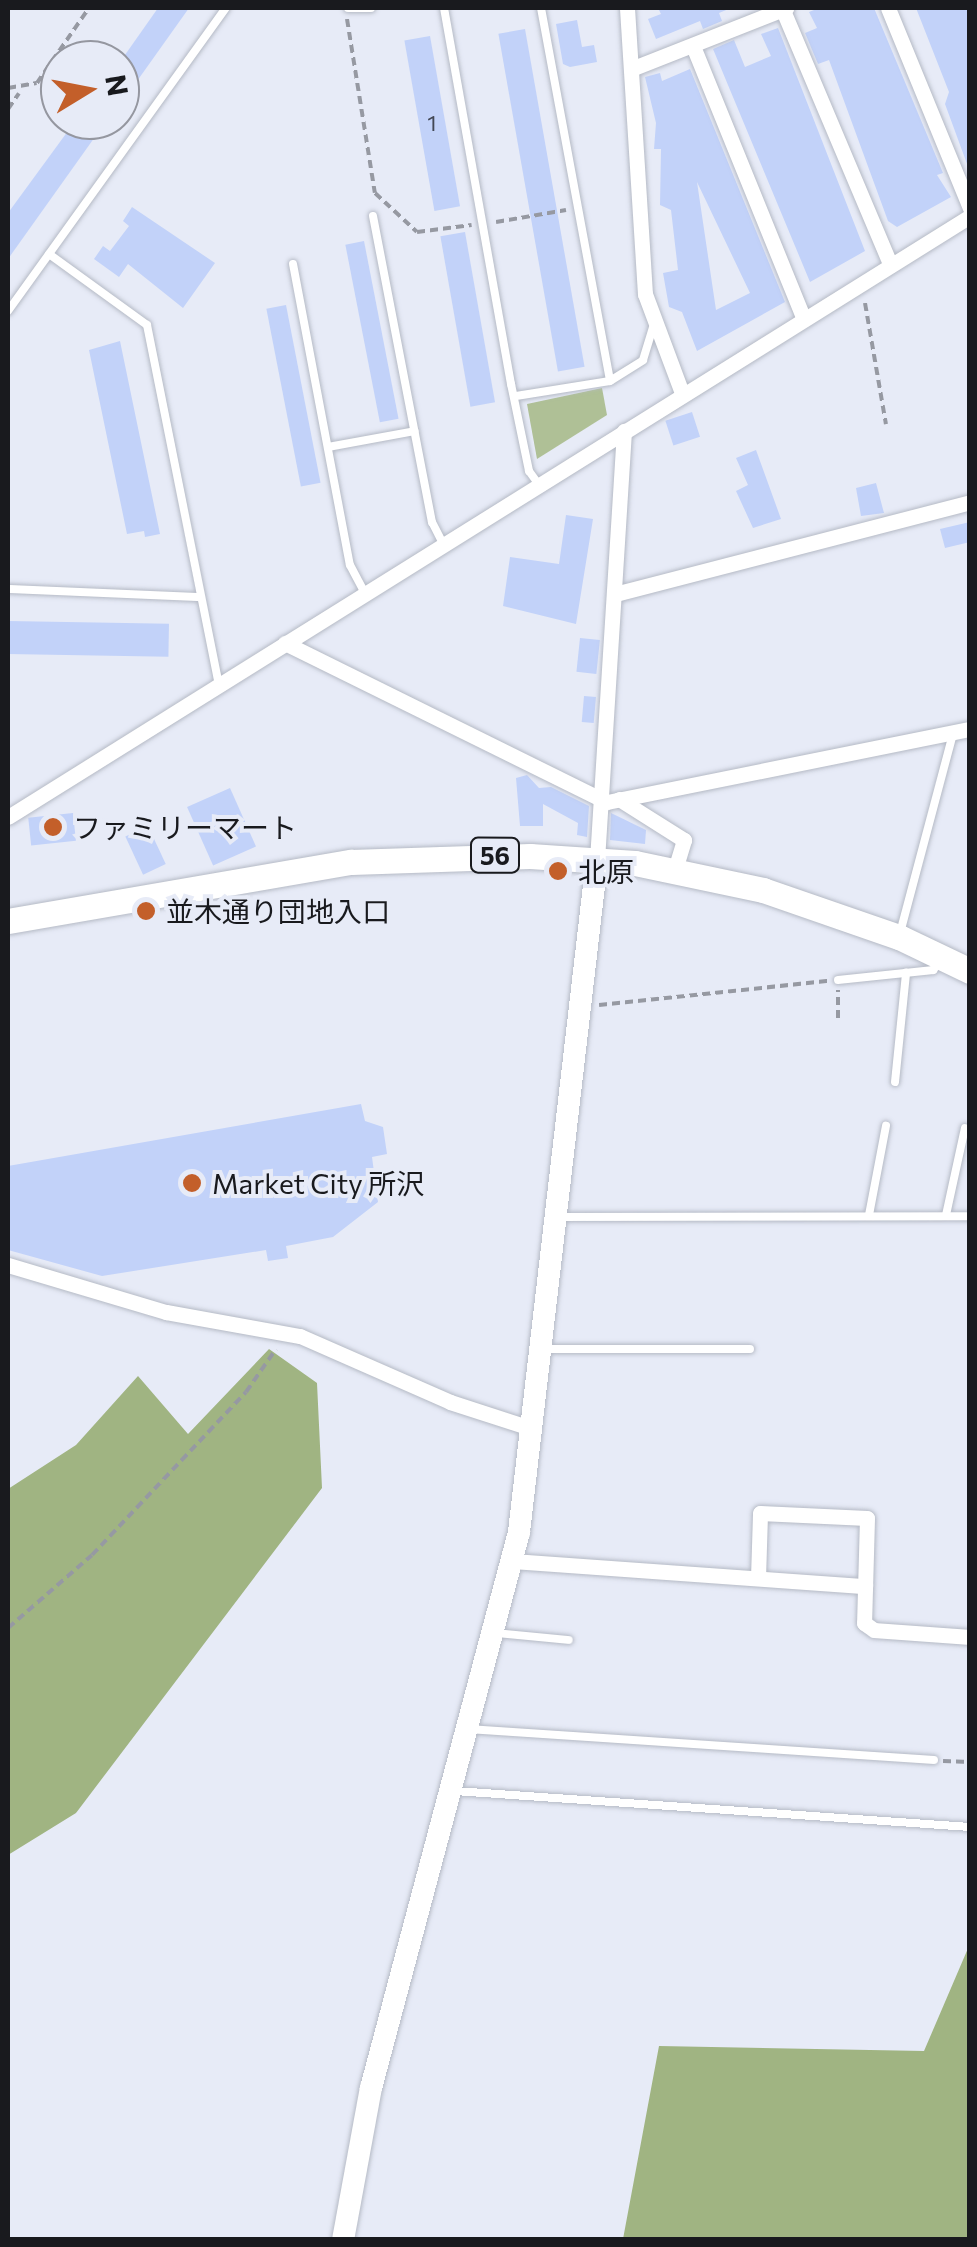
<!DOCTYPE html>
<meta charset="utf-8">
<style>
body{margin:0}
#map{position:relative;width:977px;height:2247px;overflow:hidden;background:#e7ebf7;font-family:Commissioner,"Noto Sans JP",sans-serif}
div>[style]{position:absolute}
.green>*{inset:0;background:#afc096}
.forest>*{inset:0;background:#a0b482}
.building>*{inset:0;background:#c2d2f9;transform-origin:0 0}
.path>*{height:4px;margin-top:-2px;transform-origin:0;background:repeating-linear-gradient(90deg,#9699a2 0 8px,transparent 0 13px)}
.roads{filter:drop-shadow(0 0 2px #b5bac5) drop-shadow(0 0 2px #b5bac5)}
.lane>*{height:8px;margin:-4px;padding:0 4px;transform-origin:4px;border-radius:4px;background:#fff}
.street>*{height:15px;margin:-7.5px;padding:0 7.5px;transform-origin:7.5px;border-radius:7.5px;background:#fff}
.secondary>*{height:22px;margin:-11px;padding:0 11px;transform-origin:11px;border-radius:11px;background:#fff}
.primary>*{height:25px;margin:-12.5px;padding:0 12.5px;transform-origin:12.5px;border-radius:12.5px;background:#fff}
.dots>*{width:28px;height:28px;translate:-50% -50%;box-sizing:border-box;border:5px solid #e7ebf7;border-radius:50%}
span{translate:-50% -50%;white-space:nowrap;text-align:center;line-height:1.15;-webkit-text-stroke:8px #e7ebf7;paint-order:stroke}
.number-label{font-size:22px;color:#434855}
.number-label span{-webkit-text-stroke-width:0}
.shield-label span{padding:2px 8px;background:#e7ebf7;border:2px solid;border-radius:8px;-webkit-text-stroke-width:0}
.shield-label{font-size:25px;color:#191a1e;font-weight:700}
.poi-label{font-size:28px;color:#191a1e}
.left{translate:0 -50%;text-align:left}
.frame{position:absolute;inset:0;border:10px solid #191a1e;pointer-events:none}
.north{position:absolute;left:40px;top:40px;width:100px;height:100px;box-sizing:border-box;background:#e7ebf7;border:2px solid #9597a0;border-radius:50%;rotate:80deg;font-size:28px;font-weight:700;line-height:40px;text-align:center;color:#191a1e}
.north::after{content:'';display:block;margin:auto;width:35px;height:45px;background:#c35f2a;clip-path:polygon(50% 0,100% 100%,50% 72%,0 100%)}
</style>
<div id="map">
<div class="green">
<div style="clip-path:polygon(602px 388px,607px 415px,537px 459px,527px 404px)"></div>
</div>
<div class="forest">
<div style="clip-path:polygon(269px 1349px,317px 1383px,322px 1488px,76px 1813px,8px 1855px,8px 1489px,76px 1445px,138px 1376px,188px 1434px)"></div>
<div style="clip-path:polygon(969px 1946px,969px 2239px,623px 2239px,659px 2046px,924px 2051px)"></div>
</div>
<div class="building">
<div style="clip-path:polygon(158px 8px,189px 8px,120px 105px,120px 62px)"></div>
<div style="clip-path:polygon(658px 8px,731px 8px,719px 13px,722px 21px,703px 29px,700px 21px,656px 39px,648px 19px,661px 14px)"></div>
<div style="clip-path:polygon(819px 8px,874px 8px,943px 173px,937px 175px,951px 197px,897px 227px,888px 221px,829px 60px,818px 64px,805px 33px,817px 28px,809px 12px)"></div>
<div style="clip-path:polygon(916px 8px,970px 8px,970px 172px,945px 104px,949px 92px)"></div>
<div style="clip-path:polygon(577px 20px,582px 47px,594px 45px,597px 62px,570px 67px,563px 64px,556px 24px)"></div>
<div style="clip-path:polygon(778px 28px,865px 251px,810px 282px,713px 49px,734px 40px,745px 67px,771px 56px,761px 34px)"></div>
<div style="left:525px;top:29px;width:343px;height:27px;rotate:80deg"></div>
<div style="left:430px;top:36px;width:173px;height:26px;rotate:80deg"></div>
<div style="clip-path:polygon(evenodd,690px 69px,785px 302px,697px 351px,682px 312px,669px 307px,663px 273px,678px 270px,671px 210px,660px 205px,661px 149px,654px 149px,656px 123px,645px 77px,660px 73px,662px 81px,690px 69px,697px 182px,750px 293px,716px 310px,697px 182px)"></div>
<div style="clip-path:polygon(76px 120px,107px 120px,8px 259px,8px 213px)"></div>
<div style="clip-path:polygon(132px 207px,215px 263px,183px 308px,128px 264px,119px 277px,94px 259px,103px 246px,110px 251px,129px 226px,123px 221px)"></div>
<div style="left:465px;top:232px;width:173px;height:25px;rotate:80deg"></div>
<div style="left:364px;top:241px;width:181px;height:19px;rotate:79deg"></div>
<div style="left:286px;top:305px;width:181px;height:20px;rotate:79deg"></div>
<div style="clip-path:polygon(120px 341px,160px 534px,145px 537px,144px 531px,127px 534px,89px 350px)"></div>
<div style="left:692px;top:412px;width:26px;height:28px;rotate:72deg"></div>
<div style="clip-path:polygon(756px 450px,781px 519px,753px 528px,736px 491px,748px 485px,736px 458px)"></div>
<div style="clip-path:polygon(876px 483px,884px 513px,861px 516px,856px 488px)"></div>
<div style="clip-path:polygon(566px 515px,593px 519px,576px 624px,503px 606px,510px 557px,559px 564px)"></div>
<div style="clip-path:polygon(970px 522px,970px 542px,945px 548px,940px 529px)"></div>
<div style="left:8px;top:621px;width:161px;height:33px;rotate:1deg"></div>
<div style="left:580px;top:638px;width:20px;height:34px;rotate:6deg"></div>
<div style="left:584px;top:696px;width:12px;height:26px;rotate:5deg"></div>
<div style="clip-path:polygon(527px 775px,539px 788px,551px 787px,589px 806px,587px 837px,577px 835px,578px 823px,543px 804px,543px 826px,520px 826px,516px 778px)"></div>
<div style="left:230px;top:788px;width:64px;height:47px;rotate:66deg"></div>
<div style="left:73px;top:813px;width:28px;height:45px;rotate:84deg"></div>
<div style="clip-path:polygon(611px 813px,646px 830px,645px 844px,610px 840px)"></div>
<div style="left:148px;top:826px;width:42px;height:25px;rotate:65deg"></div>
<div style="clip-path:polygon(361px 1104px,365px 1121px,383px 1127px,387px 1154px,372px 1157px,378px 1202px,333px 1237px,286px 1246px,288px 1258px,268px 1261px,266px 1250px,102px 1276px,8px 1250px,8px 1166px)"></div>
</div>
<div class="path">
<div style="left:347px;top:19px;width:176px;rotate:80.9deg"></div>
<div style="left:375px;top:193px;width:57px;rotate:42.9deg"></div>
<div style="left:417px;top:232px;width:55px;rotate:-7.3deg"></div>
<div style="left:8px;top:88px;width:29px;rotate:-10deg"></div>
<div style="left:37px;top:83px;width:91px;rotate:-55.3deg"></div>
<div style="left:8px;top:109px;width:19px;rotate:-55deg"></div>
<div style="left:496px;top:222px;width:71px;rotate:-9.7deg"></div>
<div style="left:865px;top:303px;width:123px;rotate:80.2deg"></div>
<div style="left:599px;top:1005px;width:231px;rotate:-6deg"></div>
<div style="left:838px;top:1018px;width:28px;rotate:-90deg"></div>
<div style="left:8px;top:1628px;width:111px;rotate:-41deg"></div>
<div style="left:92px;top:1555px;width:224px;rotate:-46.6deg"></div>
<div style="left:246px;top:1392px;width:52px;rotate:-55.1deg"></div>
<div style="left:943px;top:1761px;width:27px;rotate:2deg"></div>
</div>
<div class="roads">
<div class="lane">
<div style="left:348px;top:8px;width:23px"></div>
<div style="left:444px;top:8px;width:382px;rotate:79.9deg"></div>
<div style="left:511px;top:384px;width:89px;rotate:78.3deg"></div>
<div style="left:529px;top:471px;width:17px;rotate:54deg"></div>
<div style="left:541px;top:8px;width:379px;rotate:79.5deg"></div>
<div style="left:373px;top:216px;width:312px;rotate:79.1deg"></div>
<div style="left:432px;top:522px;width:25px;rotate:63deg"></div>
<div style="left:49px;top:254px;width:121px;rotate:35.9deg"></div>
<div style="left:147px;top:325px;width:367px;rotate:78.7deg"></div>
<div style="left:293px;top:264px;width:306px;rotate:79.3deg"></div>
<div style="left:350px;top:565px;width:32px;rotate:62deg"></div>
<div style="left:8px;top:311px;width:373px;rotate:-54.3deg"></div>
<div style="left:516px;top:396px;width:95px;rotate:-9.1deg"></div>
<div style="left:610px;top:381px;width:39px;rotate:-32deg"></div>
<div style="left:643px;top:360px;width:38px;rotate:-73deg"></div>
<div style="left:328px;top:447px;width:88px;rotate:-10.4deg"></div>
<div style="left:8px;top:589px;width:191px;rotate:2.4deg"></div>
<div style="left:900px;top:933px;width:206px;rotate:-75.1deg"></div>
<div style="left:838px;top:980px;width:96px;rotate:-6deg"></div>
<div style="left:933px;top:970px;width:10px;rotate:-53deg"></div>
<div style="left:895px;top:1082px;width:110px;rotate:-84.2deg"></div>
<div style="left:869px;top:1215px;width:91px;rotate:-79.2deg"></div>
<div style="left:946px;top:1215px;width:89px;rotate:-77.7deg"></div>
<div style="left:559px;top:1217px;width:411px;rotate:-0.1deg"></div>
<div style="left:545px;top:1349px;width:205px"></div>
<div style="left:496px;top:1633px;width:73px;rotate:5.5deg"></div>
<div style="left:468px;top:1729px;width:467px;rotate:3.8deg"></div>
<div style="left:455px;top:1791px;width:516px;rotate:4deg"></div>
</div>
<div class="street">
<div style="left:627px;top:8px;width:287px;rotate:86.4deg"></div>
<div style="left:645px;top:294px;width:106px;rotate:69.5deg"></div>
<div style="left:782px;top:8px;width:278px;rotate:67.1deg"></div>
<div style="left:888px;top:8px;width:216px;rotate:67.7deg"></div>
<div style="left:693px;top:46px;width:295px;rotate:67.9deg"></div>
<div style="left:631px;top:69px;width:167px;rotate:-21.5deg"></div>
<div style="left:615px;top:594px;width:367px;rotate:-14.5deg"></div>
<div style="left:285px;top:643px;width:359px;rotate:26.3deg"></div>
<div style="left:607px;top:802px;width:370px;rotate:-11.4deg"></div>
<div style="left:619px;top:799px;width:77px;rotate:32.2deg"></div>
<div style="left:684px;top:840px;width:30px;rotate:107deg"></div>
<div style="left:8px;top:817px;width:1134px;rotate:-31.99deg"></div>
<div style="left:597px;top:860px;width:430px;rotate:-86.4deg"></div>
<div style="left:8px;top:1265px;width:165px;rotate:16.6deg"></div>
<div style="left:166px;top:1312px;width:136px;rotate:10.2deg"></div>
<div style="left:300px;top:1336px;width:164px;rotate:23.7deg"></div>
<div style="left:450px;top:1402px;width:84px;rotate:18deg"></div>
<div style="left:513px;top:1561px;width:353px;rotate:4.1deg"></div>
<div style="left:758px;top:1578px;width:65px;rotate:-88.2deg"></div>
<div style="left:760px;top:1513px;width:107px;rotate:2.7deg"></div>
<div style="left:867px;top:1518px;width:105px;rotate:91.6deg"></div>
<div style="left:864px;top:1623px;width:12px;rotate:35deg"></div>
<div style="left:874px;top:1630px;width:96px;rotate:4.2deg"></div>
</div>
<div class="secondary">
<div style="left:343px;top:2240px;width:155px;rotate:-79.6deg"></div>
<div style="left:371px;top:2088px;width:575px;rotate:-75.09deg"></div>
<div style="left:519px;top:1532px;width:677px;rotate:-83.38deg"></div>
</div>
<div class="primary">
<div style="left:8px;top:921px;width:348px;rotate:-9.8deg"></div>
<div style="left:351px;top:862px;width:179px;rotate:-1.9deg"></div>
<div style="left:530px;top:856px;width:105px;rotate:3.8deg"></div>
<div style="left:635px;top:863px;width:131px;rotate:11.9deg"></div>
<div style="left:763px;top:890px;width:144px;rotate:19.1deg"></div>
<div style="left:899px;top:937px;width:79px;rotate:25.6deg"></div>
</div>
</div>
<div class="dots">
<div style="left:53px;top:827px;background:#c35f2a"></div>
<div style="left:558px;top:871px;background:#c35f2a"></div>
<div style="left:146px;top:911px;background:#c35f2a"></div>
<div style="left:192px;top:1183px;background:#c35f2a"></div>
</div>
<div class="number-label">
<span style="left:432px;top:123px">1</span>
</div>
<div class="shield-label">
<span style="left:495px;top:855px">56</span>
</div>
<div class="poi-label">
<span class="left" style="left:73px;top:827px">ファミリーマート</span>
<span class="left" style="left:578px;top:871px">北原</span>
<span class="left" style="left:166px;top:911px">並木通り団地入口</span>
<span class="left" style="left:212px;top:1183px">Market City 所沢</span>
</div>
<div class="frame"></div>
<div class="north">N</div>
</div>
